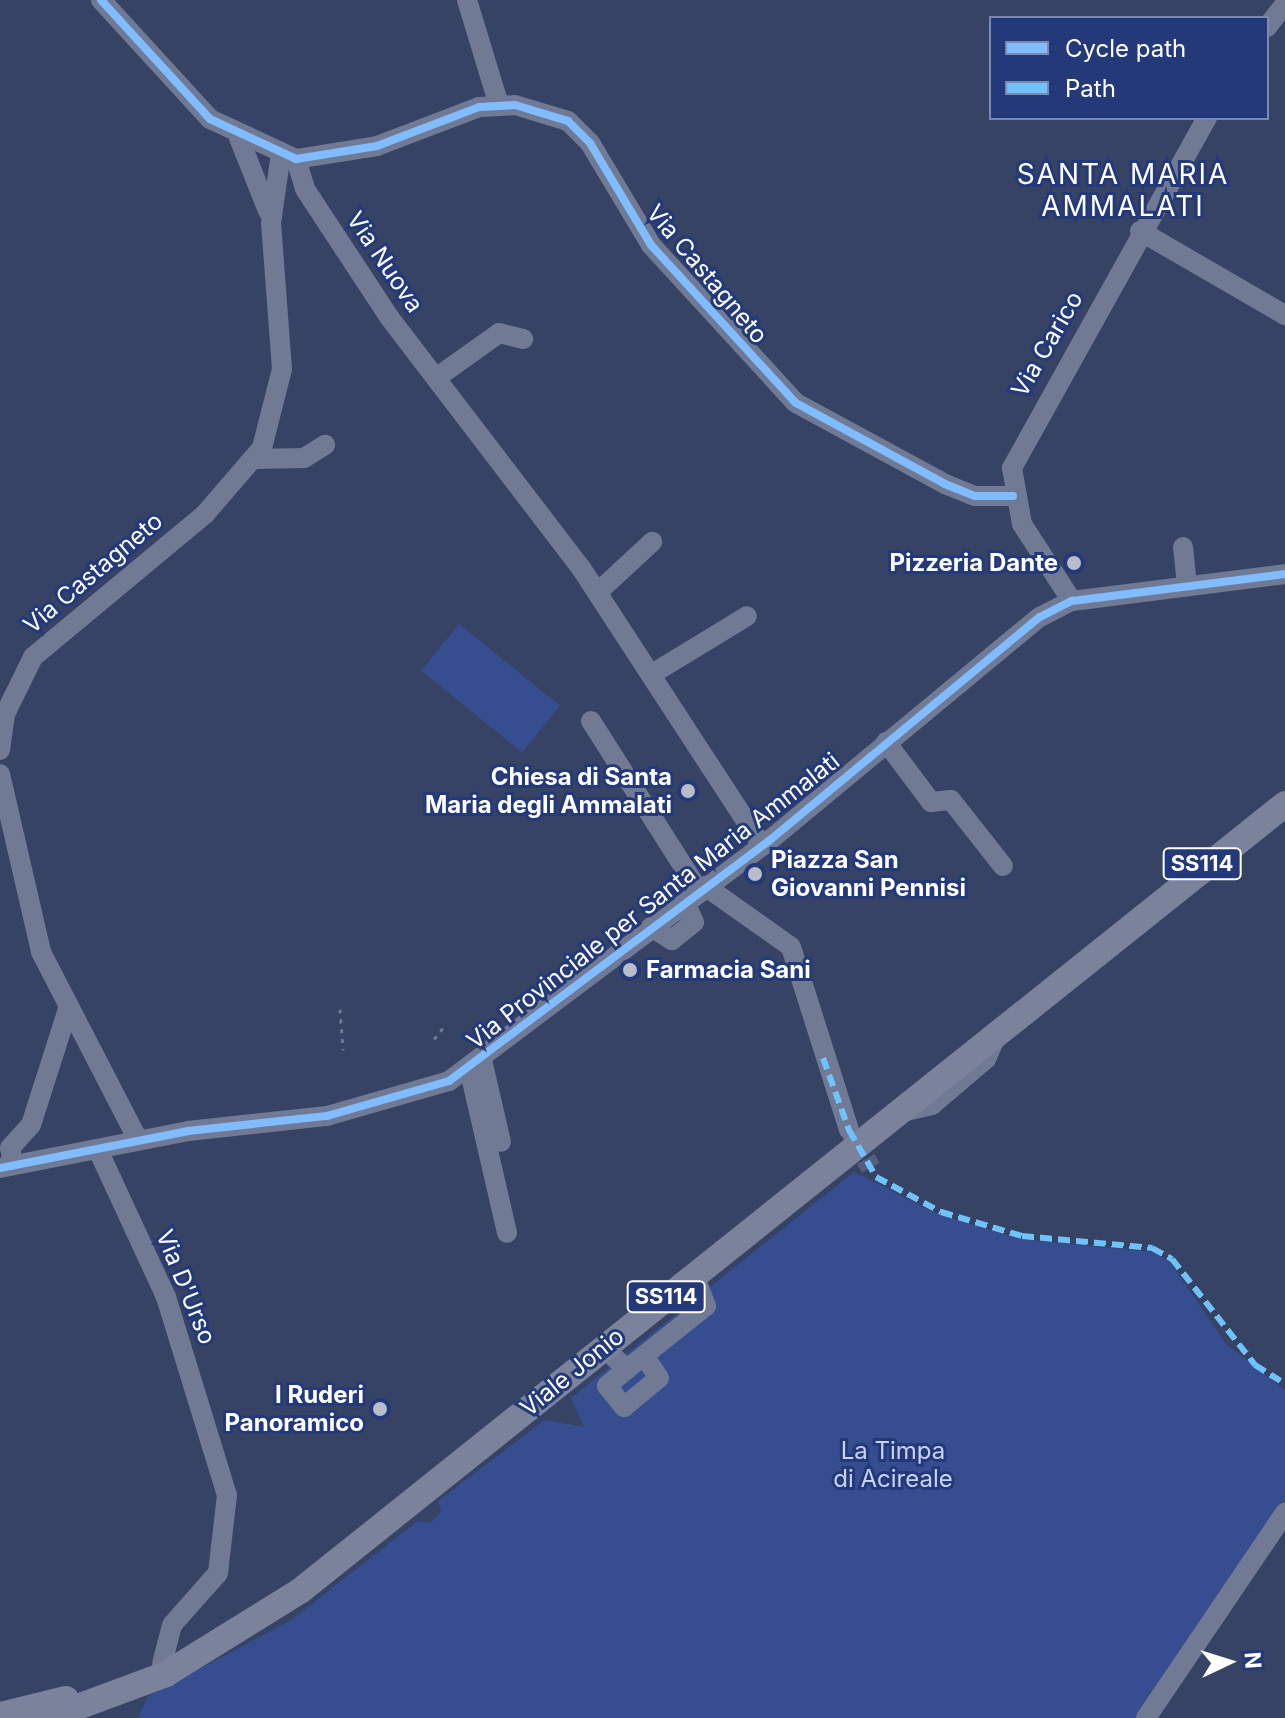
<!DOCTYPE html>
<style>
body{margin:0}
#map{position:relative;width:1285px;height:1718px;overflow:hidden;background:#374365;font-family:Inter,sans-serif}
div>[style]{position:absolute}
.green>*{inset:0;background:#364e90;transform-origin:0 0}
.minor-tunnel>*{height:20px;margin-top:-10px;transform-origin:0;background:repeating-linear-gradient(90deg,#555f7c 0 20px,transparent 0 30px)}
.path>*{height:3px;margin-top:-1.5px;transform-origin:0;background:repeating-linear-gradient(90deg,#717a94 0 4px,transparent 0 10px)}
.minor>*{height:20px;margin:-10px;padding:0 10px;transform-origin:10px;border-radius:10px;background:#717a94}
.major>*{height:26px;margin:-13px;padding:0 13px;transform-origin:13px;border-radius:13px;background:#7a839b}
.quiet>*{height:6px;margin-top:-3px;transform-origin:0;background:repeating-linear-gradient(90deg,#70c2fc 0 12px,transparent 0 18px)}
.cycleway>*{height:8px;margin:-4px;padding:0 4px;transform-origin:4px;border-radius:4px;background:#80bcff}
.dots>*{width:22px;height:22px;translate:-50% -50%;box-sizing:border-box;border:4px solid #233979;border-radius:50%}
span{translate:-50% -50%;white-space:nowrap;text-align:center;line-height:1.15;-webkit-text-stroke:6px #233979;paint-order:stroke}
.shield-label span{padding:2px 6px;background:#233979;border:2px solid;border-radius:6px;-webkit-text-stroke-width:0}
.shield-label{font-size:22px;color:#fff;font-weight:700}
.street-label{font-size:24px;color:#fff}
.poi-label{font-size:24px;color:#fff;font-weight:700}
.right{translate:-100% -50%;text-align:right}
.left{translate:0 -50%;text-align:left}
.park-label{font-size:24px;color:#c7d3f4}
.quarter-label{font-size:28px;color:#fff;letter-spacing:2px}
.legend{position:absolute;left:989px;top:16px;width:280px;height:104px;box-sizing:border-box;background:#233979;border:2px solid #7b88af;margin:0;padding:10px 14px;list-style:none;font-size:24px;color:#fff}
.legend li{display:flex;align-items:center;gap:16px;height:40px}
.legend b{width:40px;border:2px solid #7b88af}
.north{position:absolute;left:1189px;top:1622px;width:80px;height:80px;-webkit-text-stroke:6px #233979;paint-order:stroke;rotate:86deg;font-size:22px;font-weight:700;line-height:32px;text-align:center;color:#fff}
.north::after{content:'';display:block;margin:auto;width:28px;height:36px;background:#fff;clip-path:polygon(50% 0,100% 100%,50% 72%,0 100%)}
</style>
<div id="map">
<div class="green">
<div style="left:459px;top:624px;width:130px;height:60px;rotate:39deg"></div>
<div style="clip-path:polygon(854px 1172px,939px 1215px,1020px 1239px,1152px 1252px,1170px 1262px,1226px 1344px,1285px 1390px,1285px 1501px,1141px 1718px,138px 1718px,148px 1696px,290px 1621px,418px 1521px,431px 1523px,441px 1511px,438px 1501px,545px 1420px,584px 1427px,571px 1398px)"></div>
</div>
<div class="minor-tunnel">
<div style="left:851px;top:1133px;width:40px;rotate:60.3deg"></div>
</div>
<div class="path">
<div style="left:340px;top:1009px;width:41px;rotate:85.8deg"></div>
<div style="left:434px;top:1039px;width:14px;rotate:-51deg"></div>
</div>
<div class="minor">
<div style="left:101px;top:0;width:161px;rotate:47.5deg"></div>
<div style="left:210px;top:119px;width:95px;rotate:24.9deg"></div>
<div style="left:296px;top:159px;width:82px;rotate:-9.1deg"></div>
<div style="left:377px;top:146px;width:109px;rotate:-20.9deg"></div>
<div style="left:479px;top:107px;width:36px;rotate:-3deg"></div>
<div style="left:515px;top:105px;width:55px;rotate:16.8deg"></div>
<div style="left:568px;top:121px;width:31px;rotate:45deg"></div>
<div style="left:590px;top:143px;width:119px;rotate:59.1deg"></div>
<div style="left:651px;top:245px;width:214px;rotate:47.5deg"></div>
<div style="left:796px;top:403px;width:170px;rotate:28.5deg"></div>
<div style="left:945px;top:484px;width:32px;rotate:22deg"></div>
<div style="left:975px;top:496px;width:38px"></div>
<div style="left:467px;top:0;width:110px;rotate:73.1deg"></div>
<div style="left:1267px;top:27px;width:29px;rotate:-52deg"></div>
<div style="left:239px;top:138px;width:79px;rotate:68.3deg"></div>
<div style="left:296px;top:159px;width:31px;rotate:73deg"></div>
<div style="left:305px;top:189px;width:153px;rotate:56.7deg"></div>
<div style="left:389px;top:317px;width:316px;rotate:52.6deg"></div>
<div style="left:581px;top:568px;width:332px;rotate:56.9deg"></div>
<div style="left:1140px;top:231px;width:168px;rotate:30.1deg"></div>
<div style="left:436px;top:378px;width:77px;rotate:-35.5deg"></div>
<div style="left:499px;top:333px;width:25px;rotate:14deg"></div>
<div style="left:255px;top:459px;width:49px;rotate:-1.2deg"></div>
<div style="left:304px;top:458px;width:25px;rotate:-32deg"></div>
<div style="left:1183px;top:547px;width:39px;rotate:84deg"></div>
<div style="left:598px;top:592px;width:74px;rotate:-42.8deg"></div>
<div style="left:1072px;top:601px;width:92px;rotate:-123deg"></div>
<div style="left:1022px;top:524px;width:57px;rotate:-100.1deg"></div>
<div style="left:1012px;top:468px;width:401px;rotate:-60.9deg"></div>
<div style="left:652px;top:674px;width:111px;rotate:-31.4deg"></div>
<div style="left:591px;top:721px;width:201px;rotate:57.6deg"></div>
<div style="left:886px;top:742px;width:75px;rotate:53.1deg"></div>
<div style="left:931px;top:802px;width:20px;rotate:-6deg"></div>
<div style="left:951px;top:800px;width:84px;rotate:51.8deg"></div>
<div style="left:0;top:750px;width:36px;rotate:-82deg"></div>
<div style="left:5px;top:714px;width:64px;rotate:-63.8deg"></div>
<div style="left:33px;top:657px;width:224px;rotate:-39.7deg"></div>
<div style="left:205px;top:514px;width:87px;rotate:-49.2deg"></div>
<div style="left:262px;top:448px;width:81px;rotate:-75.8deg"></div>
<div style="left:282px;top:369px;width:146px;rotate:-94.3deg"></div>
<div style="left:271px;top:223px;width:70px;rotate:-81.8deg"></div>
<div style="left:0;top:774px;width:183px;rotate:77deg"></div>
<div style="left:41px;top:952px;width:212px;rotate:62.7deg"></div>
<div style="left:705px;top:886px;width:105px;rotate:35.3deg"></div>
<div style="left:791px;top:947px;width:192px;rotate:72.4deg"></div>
<div style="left:651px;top:927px;width:25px;rotate:32deg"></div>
<div style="left:672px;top:940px;width:28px;rotate:-39deg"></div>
<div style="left:694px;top:922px;width:23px;rotate:-115deg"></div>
<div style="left:482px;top:1060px;width:84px;rotate:77deg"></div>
<div style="left:469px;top:1068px;width:169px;rotate:77deg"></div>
<div style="left:902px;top:1112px;width:31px;rotate:-13deg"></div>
<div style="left:932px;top:1105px;width:71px;rotate:-40.4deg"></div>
<div style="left:986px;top:1059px;width:17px;rotate:-66deg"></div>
<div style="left:99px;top:1152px;width:160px;rotate:65.2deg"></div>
<div style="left:166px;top:1297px;width:207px;rotate:72.9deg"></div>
<div style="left:227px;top:1495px;width:79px;rotate:96.6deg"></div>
<div style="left:218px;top:1573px;width:69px;rotate:131.5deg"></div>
<div style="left:172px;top:1625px;width:40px;rotate:104.4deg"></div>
<div style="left:13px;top:1163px;width:15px;rotate:-101deg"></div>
<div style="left:10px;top:1148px;width:31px;rotate:-48deg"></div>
<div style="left:31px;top:1125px;width:122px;rotate:-72.3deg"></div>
<div style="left:0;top:1168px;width:192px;rotate:-11.1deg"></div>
<div style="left:188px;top:1131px;width:140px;rotate:-6.2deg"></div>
<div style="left:327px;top:1116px;width:127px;rotate:-16deg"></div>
<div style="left:449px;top:1081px;width:401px;rotate:-36.9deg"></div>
<div style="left:770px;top:840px;width:350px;rotate:-39.6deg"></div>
<div style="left:1040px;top:617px;width:36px;rotate:-27deg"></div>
<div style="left:1072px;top:601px;width:215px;rotate:-7.2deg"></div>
<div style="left:603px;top:1347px;width:33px;rotate:43deg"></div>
<div style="left:627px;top:1369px;width:101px;rotate:-38.6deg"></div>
<div style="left:706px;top:1306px;width:34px;rotate:-111deg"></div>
<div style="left:627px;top:1369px;width:26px;rotate:140deg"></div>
<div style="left:607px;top:1386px;width:27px;rotate:51deg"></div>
<div style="left:624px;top:1407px;width:45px;rotate:-39.6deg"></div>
<div style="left:659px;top:1378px;width:27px;rotate:-124deg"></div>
<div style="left:1146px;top:1718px;width:248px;rotate:-55.9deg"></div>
</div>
<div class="major">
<div style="left:0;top:1715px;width:68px;rotate:-13.6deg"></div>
<div style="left:48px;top:1718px;width:126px;rotate:-20.4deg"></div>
<div style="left:166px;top:1674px;width:158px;rotate:-31.8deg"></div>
<div style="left:300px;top:1591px;width:1261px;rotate:-38.62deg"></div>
</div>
<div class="quiet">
<div style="left:823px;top:1058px;width:77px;rotate:70.1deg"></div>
<div style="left:849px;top:1130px;width:54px;rotate:60.1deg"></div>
<div style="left:876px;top:1177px;width:74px;rotate:28.3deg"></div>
<div style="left:941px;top:1212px;width:84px;rotate:16.5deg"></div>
<div style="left:1022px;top:1236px;width:131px;rotate:5.3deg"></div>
<div style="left:1152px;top:1248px;width:23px;rotate:29deg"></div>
<div style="left:1172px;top:1259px;width:135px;rotate:51.9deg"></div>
<div style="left:1255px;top:1365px;width:36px;rotate:32deg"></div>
</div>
<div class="cycleway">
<div style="left:101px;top:0;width:161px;rotate:47.5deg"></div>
<div style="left:210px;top:119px;width:95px;rotate:24.9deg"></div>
<div style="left:296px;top:159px;width:82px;rotate:-9.1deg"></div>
<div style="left:377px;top:146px;width:109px;rotate:-20.9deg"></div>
<div style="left:479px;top:107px;width:36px;rotate:-3deg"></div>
<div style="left:515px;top:105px;width:55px;rotate:16.8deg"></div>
<div style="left:568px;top:121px;width:31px;rotate:45deg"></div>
<div style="left:590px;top:143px;width:119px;rotate:59.1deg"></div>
<div style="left:651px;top:245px;width:214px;rotate:47.5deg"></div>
<div style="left:796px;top:403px;width:170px;rotate:28.5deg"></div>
<div style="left:945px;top:484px;width:32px;rotate:22deg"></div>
<div style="left:975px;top:496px;width:38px"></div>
<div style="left:0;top:1168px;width:192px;rotate:-11.1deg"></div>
<div style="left:188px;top:1131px;width:140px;rotate:-6.2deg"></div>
<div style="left:327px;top:1116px;width:127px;rotate:-16deg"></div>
<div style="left:449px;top:1081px;width:401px;rotate:-36.9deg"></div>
<div style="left:770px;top:840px;width:350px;rotate:-39.6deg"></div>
<div style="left:1040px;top:617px;width:36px;rotate:-27deg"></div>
<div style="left:1072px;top:601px;width:215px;rotate:-7.2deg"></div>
</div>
<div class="dots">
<div style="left:1074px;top:563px;background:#b9bdc9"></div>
<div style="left:688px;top:791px;background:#b9bdc9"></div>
<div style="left:755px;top:874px;background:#b9bdc9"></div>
<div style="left:630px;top:970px;background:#b9bdc9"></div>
<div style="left:380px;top:1409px;background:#b9bdc9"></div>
</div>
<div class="shield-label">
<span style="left:1202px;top:864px">SS114</span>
<span style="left:666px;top:1297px">SS114</span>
</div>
<div class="street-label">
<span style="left:385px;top:262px;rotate:56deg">Via Nuova</span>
<span style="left:707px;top:274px;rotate:50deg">Via Castagneto</span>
<span style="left:1047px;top:344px;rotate:-60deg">Via Carico</span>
<span style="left:93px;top:573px;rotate:-40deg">Via Castagneto</span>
<span style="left:653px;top:901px;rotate:-38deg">Via Provinciale per Santa Maria Ammalati</span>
<span style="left:186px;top:1287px;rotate:68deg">Via D'Urso</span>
<span style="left:572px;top:1372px;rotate:-39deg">Viale Jonio</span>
</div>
<div class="poi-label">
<span class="right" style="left:1058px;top:563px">Pizzeria Dante</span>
<span class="right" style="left:672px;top:791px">Chiesa di Santa<br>Maria degli Ammalati</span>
<span class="left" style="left:771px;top:874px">Piazza San<br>Giovanni Pennisi</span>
<span class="left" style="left:646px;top:970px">Farmacia Sani</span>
<span class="right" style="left:364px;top:1409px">I Ruderi<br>Panoramico</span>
</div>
<div class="park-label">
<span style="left:893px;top:1465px">La Timpa<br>di Acireale</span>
</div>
<div class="quarter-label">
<span style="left:1123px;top:190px">SANTA MARIA<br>AMMALATI</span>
</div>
<ul class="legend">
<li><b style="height:10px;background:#80bcff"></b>Cycle path</li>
<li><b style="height:10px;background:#70c2fc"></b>Path</li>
</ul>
<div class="north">N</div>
</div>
